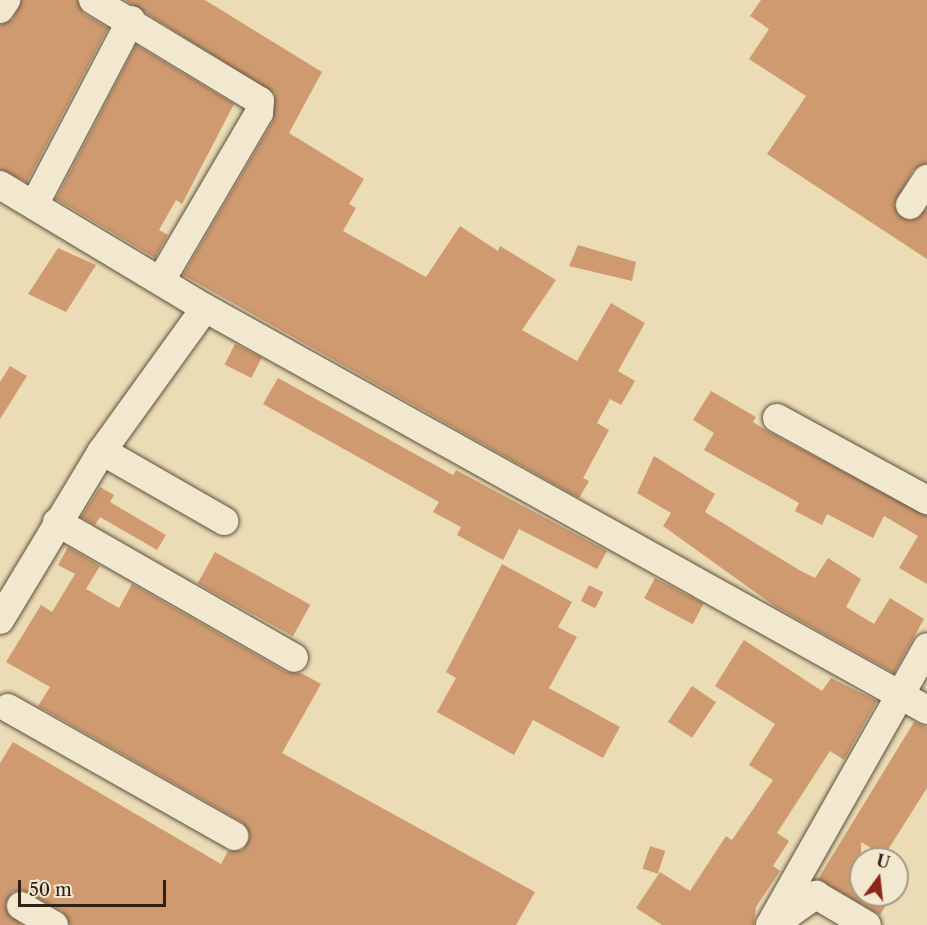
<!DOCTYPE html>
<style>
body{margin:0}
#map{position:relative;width:927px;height:925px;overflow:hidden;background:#ebdcb6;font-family:"Libre Caslon Text",serif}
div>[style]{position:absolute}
.building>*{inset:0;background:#cf9a70;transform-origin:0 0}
.roads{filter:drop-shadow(0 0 2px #5f503e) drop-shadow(0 0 2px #5f503e)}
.minor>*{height:28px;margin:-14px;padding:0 14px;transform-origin:14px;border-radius:14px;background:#f2e8d0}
span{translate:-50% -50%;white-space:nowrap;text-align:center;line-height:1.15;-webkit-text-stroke:6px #f2e8d0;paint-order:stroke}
.north{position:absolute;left:849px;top:847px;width:60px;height:60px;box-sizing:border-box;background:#f2e8d0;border:2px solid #a49886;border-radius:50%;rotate:15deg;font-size:16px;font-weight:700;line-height:24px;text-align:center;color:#302116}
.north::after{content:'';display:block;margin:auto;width:21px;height:27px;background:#8f2418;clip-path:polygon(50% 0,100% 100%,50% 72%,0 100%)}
.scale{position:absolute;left:18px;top:880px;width:148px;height:27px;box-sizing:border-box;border:3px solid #302116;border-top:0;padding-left:8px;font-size:18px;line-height:21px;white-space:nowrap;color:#302116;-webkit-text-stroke:4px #f2e8d0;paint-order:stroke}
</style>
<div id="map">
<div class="building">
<div style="clip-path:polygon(22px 0,77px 0,84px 14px,108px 28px,27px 182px,0 169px,0 25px,13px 19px)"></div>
<div style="clip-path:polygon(125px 0,205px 0,322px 72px,289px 133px,364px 179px,349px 204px,356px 208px,343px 231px,426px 277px,460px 226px,498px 251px,500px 246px,556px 280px,522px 330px,577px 361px,611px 303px,645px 323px,618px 371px,635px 381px,621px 405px,610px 399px,597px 423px,609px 430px,583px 478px,589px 481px,579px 498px,183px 275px,273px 121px,275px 94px)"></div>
<div style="clip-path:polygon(761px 0,927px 0,927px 163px,913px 170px,894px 205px,909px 221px,927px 209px,927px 259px,767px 154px,806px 96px,749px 59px,769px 29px,750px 16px)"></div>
<div style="clip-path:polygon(136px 45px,234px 104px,182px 204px,176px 200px,159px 230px,168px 235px,155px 258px,56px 199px)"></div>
<div style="clip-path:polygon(578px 245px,636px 262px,632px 281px,569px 266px)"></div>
<div style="clip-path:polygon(58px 248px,96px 265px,66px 312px,28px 294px)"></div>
<div style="left:235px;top:344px;width:30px;height:23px;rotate:27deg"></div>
<div style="clip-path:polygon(10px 366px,27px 376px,0 419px,0 382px)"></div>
<div style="clip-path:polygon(278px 378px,453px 475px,456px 470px,607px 551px,597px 569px,519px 529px,503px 560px,457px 535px,461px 527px,433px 512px,439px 502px,263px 404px)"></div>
<div style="clip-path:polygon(711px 391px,756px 417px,753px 422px,769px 432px,927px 516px,927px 584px,899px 568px,918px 536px,884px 516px,873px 538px,827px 514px,822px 525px,795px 511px,799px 503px,704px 450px,714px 433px,693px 420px)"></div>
<div style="clip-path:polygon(654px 456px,715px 494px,705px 512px,799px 570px,815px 578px,828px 558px,861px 579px,846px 607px,874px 624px,890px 598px,924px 619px,894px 673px,776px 607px,663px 526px,671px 513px,637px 493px)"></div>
<div style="clip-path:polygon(100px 487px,114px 495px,110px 502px,166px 535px,157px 550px,100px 517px,95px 525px,81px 517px)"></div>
<div style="clip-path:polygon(68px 547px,100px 566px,86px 589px,119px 608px,132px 584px,286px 672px,301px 673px,321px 684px,282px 753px,535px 892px,516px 925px,70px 925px,62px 911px,22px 890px,12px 892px,5px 905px,21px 925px,0 925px,0 763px,13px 742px,221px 864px,228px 851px,243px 850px,250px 836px,242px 822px,38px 706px,50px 687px,6px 662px,41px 605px,52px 612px,75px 574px,58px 565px)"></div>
<div style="left:215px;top:552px;width:109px;height:36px;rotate:29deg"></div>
<div style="clip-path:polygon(502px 564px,572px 602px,558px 627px,577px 637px,549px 688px,620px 727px,603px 758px,533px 720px,514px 755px,437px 712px,456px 678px,446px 672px)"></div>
<div style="left:655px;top:578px;width:55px;height:23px;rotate:28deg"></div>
<div style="left:589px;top:585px;width:16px;height:18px;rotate:27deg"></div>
<div style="clip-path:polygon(744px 640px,822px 691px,831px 678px,877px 701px,844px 760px,830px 751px,777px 833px,789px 841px,773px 866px,780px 871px,756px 907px,754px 925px,662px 925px,636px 908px,660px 872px,690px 891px,726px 836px,732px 840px,773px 780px,749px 765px,775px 724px,715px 686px)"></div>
<div style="left:692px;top:686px;width:29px;height:43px;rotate:34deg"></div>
<div style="clip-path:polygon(914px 722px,927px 727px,927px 788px,884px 856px,861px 842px,861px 895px,892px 895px,880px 915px,818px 879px)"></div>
<div style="left:650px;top:846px;width:16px;height:24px;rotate:18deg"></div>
</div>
<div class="roads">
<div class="minor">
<div style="left:93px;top:0;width:195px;rotate:31.2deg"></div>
<div style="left:260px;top:101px;width:12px;rotate:95deg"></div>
<div style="left:259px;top:113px;width:194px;rotate:120.4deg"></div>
<div style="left:0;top:9px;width:11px;rotate:-56deg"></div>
<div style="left:0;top:185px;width:239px;rotate:31deg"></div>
<div style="left:205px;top:308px;width:826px;rotate:29.11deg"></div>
<div style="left:34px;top:205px;width:209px;rotate:-62.3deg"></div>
<div style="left:910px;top:205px;width:31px;rotate:-57deg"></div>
<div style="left:777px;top:418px;width:171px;rotate:28.7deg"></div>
<div style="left:102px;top:451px;width:141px;rotate:29.8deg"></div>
<div style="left:57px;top:522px;width:273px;rotate:29.8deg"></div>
<div style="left:0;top:620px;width:197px;rotate:-58.9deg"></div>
<div style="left:102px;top:451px;width:176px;rotate:-54.2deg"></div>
<div style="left:8px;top:708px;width:260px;rotate:29.5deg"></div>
<div style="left:21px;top:906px;width:38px;rotate:30deg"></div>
<div style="left:777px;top:914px;width:13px;rotate:-4deg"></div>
<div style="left:790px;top:913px;width:32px;rotate:-35deg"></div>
<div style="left:816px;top:895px;width:59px;rotate:30.5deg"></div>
<div style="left:770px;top:925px;width:319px;rotate:-60.5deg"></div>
</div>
</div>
<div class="north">U</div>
<div class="scale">50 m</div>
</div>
